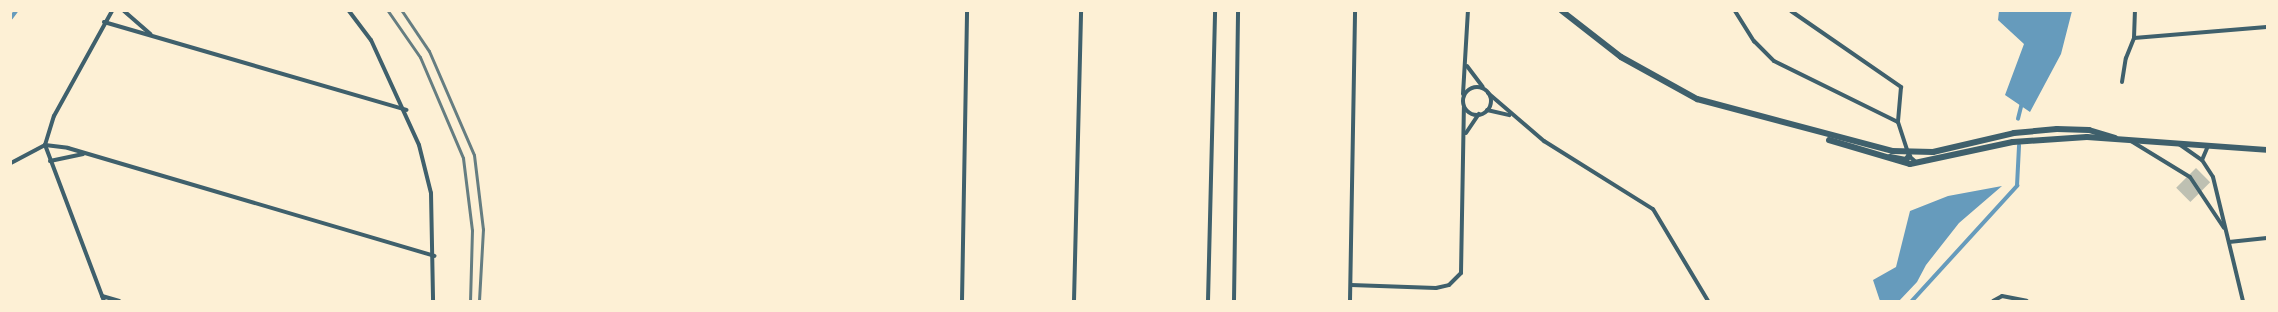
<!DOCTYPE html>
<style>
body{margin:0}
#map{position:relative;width:2278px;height:312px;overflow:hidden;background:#fdf0d5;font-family:"Open Sans",sans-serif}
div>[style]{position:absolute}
.water>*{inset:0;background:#669bbc}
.stream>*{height:3.5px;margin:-1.75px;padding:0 1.75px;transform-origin:1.75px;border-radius:1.75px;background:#669bbc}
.building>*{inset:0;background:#bec0b2;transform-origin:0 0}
.minor>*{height:4px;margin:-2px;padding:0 2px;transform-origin:2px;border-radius:2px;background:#3f606c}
.minor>.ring{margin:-2px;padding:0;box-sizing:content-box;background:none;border:4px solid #3f606c;border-radius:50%}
.tertiary>*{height:6px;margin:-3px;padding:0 3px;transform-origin:3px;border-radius:3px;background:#3f606c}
.rail>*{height:3px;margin:-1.5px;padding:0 1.5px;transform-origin:1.5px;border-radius:1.5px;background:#657d81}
span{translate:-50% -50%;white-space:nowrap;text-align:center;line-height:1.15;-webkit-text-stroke:4px #fdf0d5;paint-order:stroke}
.frame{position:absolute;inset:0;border:12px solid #fdf0d5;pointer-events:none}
</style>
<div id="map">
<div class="water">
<div style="clip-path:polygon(1999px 11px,2072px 11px,2061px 54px,2030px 112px,2005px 95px,2024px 44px,1998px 20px)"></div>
<div style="clip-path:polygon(2002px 186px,1959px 223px,1926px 265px,1917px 282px,1899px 301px,1880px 301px,1873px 280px,1896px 267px,1910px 211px,1948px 196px)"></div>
</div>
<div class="stream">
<div style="left:11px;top:18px;width:9px;rotate:-54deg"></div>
<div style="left:2018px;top:119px;width:16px;rotate:-76deg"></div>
<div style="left:1912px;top:301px;width:156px;rotate:-47.6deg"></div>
<div style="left:2017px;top:186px;width:40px;rotate:-87.1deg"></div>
</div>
<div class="building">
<div style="left:2196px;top:168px;width:20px;height:28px;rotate:45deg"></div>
</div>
<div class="minor">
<div style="left:124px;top:11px;width:35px;rotate:41deg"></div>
<div style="left:349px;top:11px;width:36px;rotate:53deg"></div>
<div style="left:371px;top:40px;width:115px;rotate:65.4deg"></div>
<div style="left:419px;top:145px;width:49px;rotate:76deg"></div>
<div style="left:431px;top:193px;width:108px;rotate:88.9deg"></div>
<div style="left:1735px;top:11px;width:36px;rotate:58deg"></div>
<div style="left:1754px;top:41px;width:28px;rotate:45deg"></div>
<div style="left:1774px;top:61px;width:138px;rotate:26.2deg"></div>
<div style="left:1898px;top:122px;width:36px;rotate:72deg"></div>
<div style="left:1909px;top:156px;width:9px;rotate:41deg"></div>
<div style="left:1791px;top:11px;width:134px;rotate:34.6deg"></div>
<div style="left:1901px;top:87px;width:35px;rotate:95deg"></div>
<div style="left:104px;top:22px;width:315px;rotate:16.2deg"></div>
<div style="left:2134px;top:38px;width:133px;rotate:-4.7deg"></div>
<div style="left:1467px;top:66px;width:26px;rotate:53deg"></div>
<div style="left:2122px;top:82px;width:24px;rotate:-81deg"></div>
<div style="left:2126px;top:58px;width:22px;rotate:-68deg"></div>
<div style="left:2134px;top:38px;width:27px;rotate:-88deg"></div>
<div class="ring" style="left:1463px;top:87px;width:24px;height:24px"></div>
<div style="left:1488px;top:93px;width:74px;rotate:40.6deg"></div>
<div style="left:1544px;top:141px;width:128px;rotate:32deg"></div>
<div style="left:1653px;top:209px;width:107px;rotate:59.1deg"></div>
<div style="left:1463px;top:94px;width:83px;rotate:-86.6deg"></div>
<div style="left:1487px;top:110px;width:23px;rotate:13deg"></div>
<div style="left:1466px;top:133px;width:23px;rotate:-56deg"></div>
<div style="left:2131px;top:141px;width:69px;rotate:31.4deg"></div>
<div style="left:2190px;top:177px;width:61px;rotate:56.3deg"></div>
<div style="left:2179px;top:144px;width:28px;rotate:35deg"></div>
<div style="left:2202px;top:160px;width:20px;rotate:57deg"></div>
<div style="left:2213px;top:177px;width:128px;rotate:76.4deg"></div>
<div style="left:2202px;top:160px;width:15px;rotate:-67deg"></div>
<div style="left:50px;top:161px;width:34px;rotate:-12deg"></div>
<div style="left:11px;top:163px;width:38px;rotate:-28deg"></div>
<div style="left:45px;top:145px;width:30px;rotate:-73deg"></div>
<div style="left:54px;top:116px;width:120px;rotate:-61.1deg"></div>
<div style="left:2229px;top:242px;width:38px;rotate:-6deg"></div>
<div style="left:1351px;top:285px;width:85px;rotate:2deg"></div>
<div style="left:1436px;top:288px;width:13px;rotate:-13deg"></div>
<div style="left:1449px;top:285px;width:17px;rotate:-45deg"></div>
<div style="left:1461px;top:273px;width:166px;rotate:-89deg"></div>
<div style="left:102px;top:296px;width:18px;rotate:16deg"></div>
<div style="left:104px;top:301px;width:167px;rotate:-110.7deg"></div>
<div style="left:45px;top:145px;width:23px;rotate:7deg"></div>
<div style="left:68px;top:148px;width:382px;rotate:16.4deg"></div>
<div style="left:962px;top:301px;width:290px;rotate:-89deg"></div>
<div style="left:1074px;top:301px;width:290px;rotate:-88.6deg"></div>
<div style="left:1208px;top:301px;width:290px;rotate:-88.6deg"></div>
<div style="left:1234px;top:301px;width:290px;rotate:-89.2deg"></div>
<div style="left:1350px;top:301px;width:290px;rotate:-89deg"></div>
<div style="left:1993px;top:301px;width:10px;rotate:-29deg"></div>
<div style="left:2002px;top:296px;width:25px;rotate:11deg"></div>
</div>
<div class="tertiary">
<div style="left:1562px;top:11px;width:75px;rotate:37.9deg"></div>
<div style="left:1621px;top:57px;width:87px;rotate:28.9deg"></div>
<div style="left:1697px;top:99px;width:202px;rotate:14.9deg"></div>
<div style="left:1892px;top:151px;width:41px;rotate:1.4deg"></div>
<div style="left:1933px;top:152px;width:83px;rotate:-13.2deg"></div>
<div style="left:2014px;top:133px;width:43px;rotate:-5.3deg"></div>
<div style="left:2057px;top:129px;width:32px;rotate:2deg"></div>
<div style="left:2089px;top:130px;width:27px;rotate:17deg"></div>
<div style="left:1829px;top:140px;width:84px;rotate:16.5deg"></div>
<div style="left:1910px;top:164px;width:105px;rotate:-12.1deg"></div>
<div style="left:2013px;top:142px;width:74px;rotate:-3.9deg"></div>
<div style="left:2087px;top:137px;width:180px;rotate:4.1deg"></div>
<div style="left:1890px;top:157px;width:16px;rotate:11deg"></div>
<div style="left:1906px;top:160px;width:5px;rotate:-53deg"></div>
</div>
<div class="rail">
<div style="left:388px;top:11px;width:56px;rotate:55.2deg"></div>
<div style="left:420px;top:57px;width:110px;rotate:66.9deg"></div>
<div style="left:463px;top:158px;width:73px;rotate:82.9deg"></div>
<div style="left:472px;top:230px;width:71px;rotate:91.6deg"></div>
<div style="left:402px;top:11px;width:48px;rotate:56deg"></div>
<div style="left:429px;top:51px;width:113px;rotate:66.6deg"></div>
<div style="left:474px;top:155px;width:75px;rotate:83.1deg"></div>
<div style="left:483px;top:229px;width:72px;rotate:93.2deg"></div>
</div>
<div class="frame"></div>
</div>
